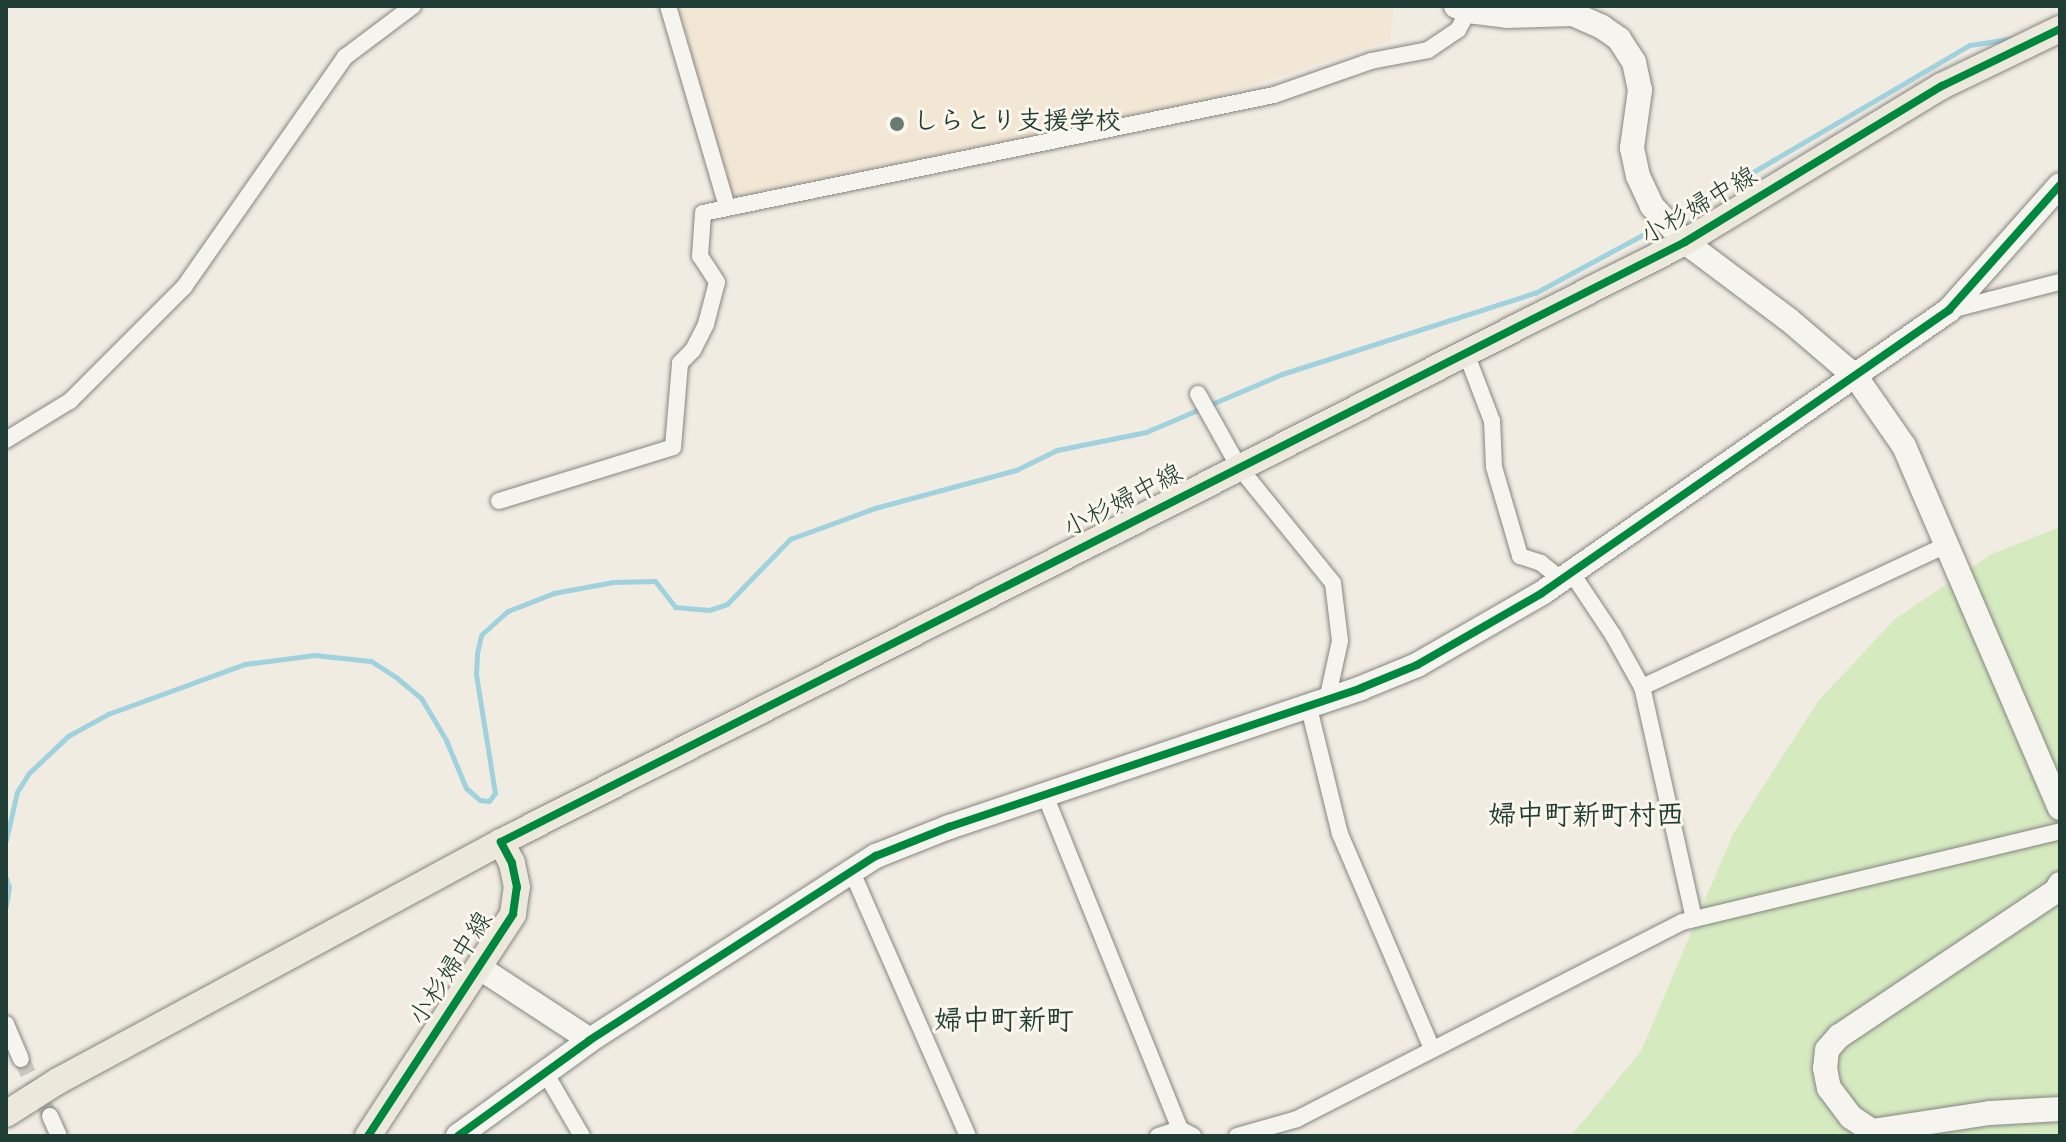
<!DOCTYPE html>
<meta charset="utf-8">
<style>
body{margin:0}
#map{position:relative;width:2066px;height:1142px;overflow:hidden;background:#f1ece2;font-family:Dekko,"Klee One",sans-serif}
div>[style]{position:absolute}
.built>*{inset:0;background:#f2e6d4}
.green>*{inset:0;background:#d6eac0}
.stream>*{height:5px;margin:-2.5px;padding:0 2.5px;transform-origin:2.5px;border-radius:2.5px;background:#a0d2de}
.street-tunnel>*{height:16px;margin-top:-8px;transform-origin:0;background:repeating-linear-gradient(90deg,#c7c9bf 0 16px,transparent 0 24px)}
.roads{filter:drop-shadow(0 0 2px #838680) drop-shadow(0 0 2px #838680)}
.street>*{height:16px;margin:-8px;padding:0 8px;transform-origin:8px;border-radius:8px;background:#f5f4ef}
.secondary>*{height:24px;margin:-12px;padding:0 12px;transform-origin:12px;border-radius:12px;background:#f5f4ef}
.primary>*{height:26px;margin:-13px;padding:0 13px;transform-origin:13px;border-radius:13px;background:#ede8dc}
.cycleway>*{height:8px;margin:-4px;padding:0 4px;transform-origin:4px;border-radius:4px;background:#00873e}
.dots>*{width:22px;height:22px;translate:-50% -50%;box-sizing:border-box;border:4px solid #fbf7ec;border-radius:50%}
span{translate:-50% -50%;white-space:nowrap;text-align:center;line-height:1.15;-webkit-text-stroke:6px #fbf7ec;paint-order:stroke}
.poi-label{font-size:26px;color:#1f3d34;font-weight:700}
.left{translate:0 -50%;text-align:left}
.street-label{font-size:26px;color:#1f3d34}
.neighbourhood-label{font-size:28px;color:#1f3d34;font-weight:700}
.frame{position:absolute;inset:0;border:8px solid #1f3d34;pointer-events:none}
</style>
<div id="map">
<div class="built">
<div style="clip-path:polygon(678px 6px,1394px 6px,1390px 40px,1210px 99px,733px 197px)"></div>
</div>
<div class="green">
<div style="clip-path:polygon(2060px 527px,2060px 1136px,1571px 1136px,1641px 1051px,1733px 834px,1818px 701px,1895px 619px,1992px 554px)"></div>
</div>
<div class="stream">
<div style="left:1673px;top:219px;width:344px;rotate:-30.4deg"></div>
<div style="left:1970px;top:45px;width:46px;rotate:-8.8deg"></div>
<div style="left:6px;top:840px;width:49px;rotate:-77.1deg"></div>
<div style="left:17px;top:792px;width:22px;rotate:-58deg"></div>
<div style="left:29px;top:773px;width:54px;rotate:-43.5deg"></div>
<div style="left:68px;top:736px;width:46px;rotate:-28.8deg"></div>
<div style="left:108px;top:714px;width:146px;rotate:-20.1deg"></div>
<div style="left:245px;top:664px;width:70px;rotate:-7.4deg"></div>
<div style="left:314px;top:655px;width:57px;rotate:6deg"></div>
<div style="left:371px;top:661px;width:31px;rotate:33deg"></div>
<div style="left:397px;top:678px;width:31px;rotate:40deg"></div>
<div style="left:421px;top:698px;width:49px;rotate:59.2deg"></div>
<div style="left:446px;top:740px;width:52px;rotate:67.4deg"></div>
<div style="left:466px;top:788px;width:18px;rotate:41deg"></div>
<div style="left:480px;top:800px;width:9px;rotate:6deg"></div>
<div style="left:489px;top:801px;width:10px;rotate:-53deg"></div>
<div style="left:495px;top:793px;width:121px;rotate:-99.1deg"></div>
<div style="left:476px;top:674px;width:21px;rotate:-87deg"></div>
<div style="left:477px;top:653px;width:18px;rotate:-77deg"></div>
<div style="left:481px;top:635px;width:36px;rotate:-42deg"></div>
<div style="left:508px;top:611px;width:49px;rotate:-21.4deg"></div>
<div style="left:554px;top:593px;width:60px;rotate:-10.6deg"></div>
<div style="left:613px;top:582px;width:42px;rotate:-1.4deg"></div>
<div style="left:655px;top:581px;width:33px;rotate:52deg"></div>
<div style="left:675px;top:607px;width:34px;rotate:5deg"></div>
<div style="left:709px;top:610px;width:19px;rotate:-18deg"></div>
<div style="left:727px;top:604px;width:91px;rotate:-45.9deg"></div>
<div style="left:790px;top:539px;width:90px;rotate:-20deg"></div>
<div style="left:875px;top:508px;width:146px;rotate:-15.1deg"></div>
<div style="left:1016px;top:470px;width:46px;rotate:-26deg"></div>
<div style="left:1057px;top:450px;width:91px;rotate:-11.4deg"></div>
<div style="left:1146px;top:432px;width:148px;rotate:-23.1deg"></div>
<div style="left:1282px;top:374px;width:266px;rotate:-17.8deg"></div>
<div style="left:1535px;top:293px;width:143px;rotate:-28.4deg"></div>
<div style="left:6px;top:878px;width:9px;rotate:72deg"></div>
<div style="left:9px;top:887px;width:19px;rotate:99deg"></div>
</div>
<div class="street-tunnel">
<div style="left:21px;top:1059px;width:64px;rotate:63deg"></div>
</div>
<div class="roads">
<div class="street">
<div style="left:668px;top:6px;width:209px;rotate:73.6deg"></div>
<div style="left:1950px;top:310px;width:114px;rotate:-14.3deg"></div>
<div style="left:1466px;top:353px;width:73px;rotate:69.1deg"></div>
<div style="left:1492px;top:421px;width:46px;rotate:87.5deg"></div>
<div style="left:1494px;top:467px;width:93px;rotate:73.7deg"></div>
<div style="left:1520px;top:556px;width:22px;rotate:18deg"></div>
<div style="left:1541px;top:563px;width:26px;rotate:39deg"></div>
<div style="left:1198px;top:394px;width:84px;rotate:60.7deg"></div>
<div style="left:1239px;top:467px;width:149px;rotate:51deg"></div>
<div style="left:1333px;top:583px;width:58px;rotate:83.1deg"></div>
<div style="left:1340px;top:641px;width:60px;rotate:102.4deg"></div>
<div style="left:6px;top:440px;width:75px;rotate:-31.4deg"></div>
<div style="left:70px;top:401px;width:161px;rotate:-45deg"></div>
<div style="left:184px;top:287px;width:281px;rotate:-55deg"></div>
<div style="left:345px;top:57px;width:85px;rotate:-36.9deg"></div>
<div style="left:499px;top:501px;width:182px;rotate:-17.2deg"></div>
<div style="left:673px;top:447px;width:84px;rotate:-85.2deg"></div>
<div style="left:680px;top:363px;width:18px;rotate:-45deg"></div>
<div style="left:693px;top:350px;width:29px;rotate:-63deg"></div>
<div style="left:706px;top:324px;width:43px;rotate:-75.3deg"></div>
<div style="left:717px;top:282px;width:31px;rotate:-123deg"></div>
<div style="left:700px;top:256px;width:43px;rotate:-86deg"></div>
<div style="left:703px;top:213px;width:583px;rotate:-11.68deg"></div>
<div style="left:1274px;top:95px;width:103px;rotate:-19.3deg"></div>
<div style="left:1371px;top:61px;width:58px;rotate:-10.9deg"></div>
<div style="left:1428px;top:50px;width:36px;rotate:-34deg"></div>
<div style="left:1458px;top:30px;width:21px;rotate:-62deg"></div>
<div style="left:1571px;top:572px;width:76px;rotate:56.3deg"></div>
<div style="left:1613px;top:635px;width:60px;rotate:60.9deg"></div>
<div style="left:1310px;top:712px;width:126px;rotate:76.2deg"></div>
<div style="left:1340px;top:834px;width:234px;rotate:66.8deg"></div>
<div style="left:1045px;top:795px;width:360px;rotate:68deg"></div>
<div style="left:1180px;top:1129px;width:15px;rotate:28deg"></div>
<div style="left:852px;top:872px;width:288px;rotate:66.3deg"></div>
<div style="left:1694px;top:919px;width:238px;rotate:-102.6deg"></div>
<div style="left:1642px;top:687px;width:336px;rotate:-25deg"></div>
<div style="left:6px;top:1024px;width:38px;rotate:67deg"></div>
<div style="left:546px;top:1074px;width:72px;rotate:59.9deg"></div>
<div style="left:50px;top:1116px;width:22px;rotate:66deg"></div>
<div style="left:1158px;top:1136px;width:23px;rotate:-18deg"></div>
<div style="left:1237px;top:1136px;width:62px;rotate:-15.8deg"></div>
<div style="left:1297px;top:1119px;width:432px;rotate:-27.1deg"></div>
<div style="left:1682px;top:922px;width:389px;rotate:-13.5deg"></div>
</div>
<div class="secondary">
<div style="left:1456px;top:6px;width:13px;rotate:23deg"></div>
<div style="left:1468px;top:11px;width:39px;rotate:7deg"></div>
<div style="left:1507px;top:16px;width:66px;rotate:-1.7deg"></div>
<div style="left:1573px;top:14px;width:32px;rotate:24deg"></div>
<div style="left:1602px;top:27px;width:21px;rotate:35deg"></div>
<div style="left:1619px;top:39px;width:27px;rotate:57deg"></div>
<div style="left:1634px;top:62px;width:29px;rotate:78deg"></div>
<div style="left:1640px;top:90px;width:59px;rotate:97.9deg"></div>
<div style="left:1632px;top:148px;width:29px;rotate:78deg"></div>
<div style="left:1638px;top:176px;width:33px;rotate:65deg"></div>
<div style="left:1652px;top:206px;width:49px;rotate:47.5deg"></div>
<div style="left:1685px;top:242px;width:129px;rotate:36.8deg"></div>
<div style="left:1788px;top:319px;width:89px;rotate:40.5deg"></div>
<div style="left:1856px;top:377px;width:84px;rotate:55.2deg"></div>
<div style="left:1904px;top:446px;width:394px;rotate:66.7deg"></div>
<div style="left:2060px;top:884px;width:8px;rotate:120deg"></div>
<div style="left:2056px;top:891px;width:261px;rotate:146.2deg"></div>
<div style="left:1839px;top:1036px;width:18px;rotate:131deg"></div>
<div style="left:1827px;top:1050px;width:18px;rotate:96deg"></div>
<div style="left:1825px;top:1068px;width:20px;rotate:79deg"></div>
<div style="left:1829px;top:1088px;width:36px;rotate:53deg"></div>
<div style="left:1851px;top:1117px;width:25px;rotate:34deg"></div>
<div style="left:1872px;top:1131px;width:119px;rotate:-8.7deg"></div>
<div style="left:1990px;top:1113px;width:70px;rotate:-3.3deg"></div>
<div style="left:480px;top:968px;width:131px;rotate:33.2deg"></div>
<div style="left:458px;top:1136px;width:163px;rotate:-36deg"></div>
<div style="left:590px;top:1040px;width:340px;rotate:-32.8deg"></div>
<div style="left:876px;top:856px;width:79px;rotate:-21.7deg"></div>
<div style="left:949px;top:827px;width:435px;rotate:-18.6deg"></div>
<div style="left:1361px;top:688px;width:61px;rotate:-22.3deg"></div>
<div style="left:1417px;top:665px;width:144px;rotate:-29.9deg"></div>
<div style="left:1542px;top:593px;width:496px;rotate:-34.8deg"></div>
<div style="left:1949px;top:310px;width:167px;rotate:-48.4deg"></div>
</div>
<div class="primary">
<div style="left:6px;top:1114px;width:62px;rotate:-32.4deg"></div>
<div style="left:58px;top:1081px;width:503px;rotate:-28.35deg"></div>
<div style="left:501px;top:842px;width:1327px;rotate:-26.87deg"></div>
<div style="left:1685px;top:242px;width:301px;rotate:-31.3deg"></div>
<div style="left:1942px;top:86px;width:131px;rotate:-25.8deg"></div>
<div style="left:368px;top:1136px;width:265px;rotate:-56.8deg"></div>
<div style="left:513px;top:914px;width:27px;rotate:-82deg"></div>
<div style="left:517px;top:887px;width:25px;rotate:-102deg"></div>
<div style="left:512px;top:863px;width:24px;rotate:-118deg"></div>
</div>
</div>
<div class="cycleway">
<div style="left:368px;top:1136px;width:265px;rotate:-56.8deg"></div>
<div style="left:513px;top:914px;width:27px;rotate:-82deg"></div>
<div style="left:517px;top:887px;width:25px;rotate:-102deg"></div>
<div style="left:512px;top:863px;width:24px;rotate:-118deg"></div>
<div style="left:501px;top:842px;width:1327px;rotate:-26.87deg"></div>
<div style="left:1685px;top:242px;width:301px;rotate:-31.3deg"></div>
<div style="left:1942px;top:86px;width:131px;rotate:-25.8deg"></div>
<div style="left:458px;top:1136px;width:163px;rotate:-36deg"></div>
<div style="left:590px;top:1040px;width:340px;rotate:-32.8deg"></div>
<div style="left:876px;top:856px;width:79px;rotate:-21.7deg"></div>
<div style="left:949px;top:827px;width:435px;rotate:-18.6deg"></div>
<div style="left:1361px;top:688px;width:61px;rotate:-22.3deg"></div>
<div style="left:1417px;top:665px;width:144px;rotate:-29.9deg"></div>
<div style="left:1542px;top:593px;width:496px;rotate:-34.8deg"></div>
<div style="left:1949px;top:310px;width:167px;rotate:-48.4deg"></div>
</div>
<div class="dots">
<div style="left:897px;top:124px;background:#687a71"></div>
</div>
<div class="poi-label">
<span class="left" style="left:913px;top:124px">しらとり支援学校</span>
</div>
<div class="street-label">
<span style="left:1700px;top:208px;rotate:-30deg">小杉婦中線</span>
<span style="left:1124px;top:503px;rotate:-27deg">小杉婦中線</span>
<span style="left:453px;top:970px;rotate:-57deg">小杉婦中線</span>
</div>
<div class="neighbourhood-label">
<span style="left:1586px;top:819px">婦中町新町村西</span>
<span style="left:1004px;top:1024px">婦中町新町</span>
</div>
<div class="frame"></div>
</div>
